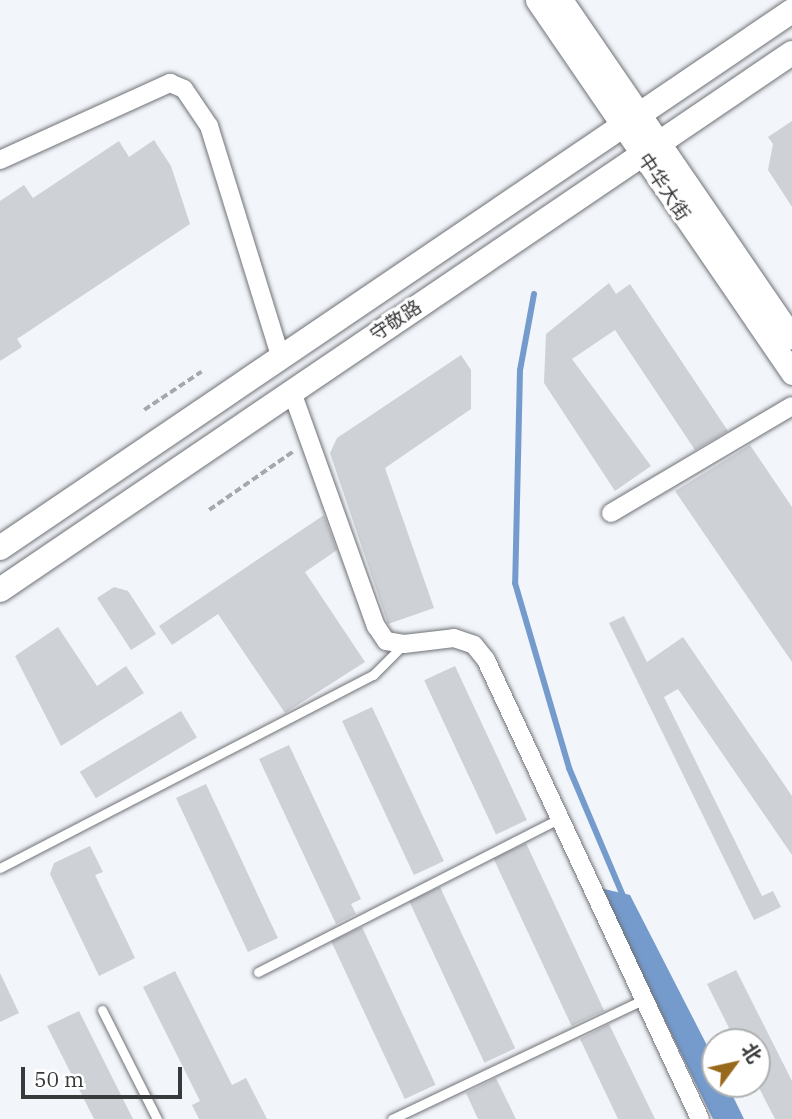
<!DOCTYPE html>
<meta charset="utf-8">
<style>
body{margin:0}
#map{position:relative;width:792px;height:1119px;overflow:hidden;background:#f2f5fa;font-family:"IBM Plex Serif","Noto Sans SC",serif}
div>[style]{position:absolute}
.water>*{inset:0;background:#759bcd}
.stream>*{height:6px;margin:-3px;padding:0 3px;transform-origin:3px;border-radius:3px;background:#759bcd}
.building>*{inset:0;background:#ced1d5;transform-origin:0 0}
.path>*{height:3.5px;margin-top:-1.75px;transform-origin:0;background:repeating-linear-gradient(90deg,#a6a9ac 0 7px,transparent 0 10.5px)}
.roads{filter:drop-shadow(0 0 2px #6f7276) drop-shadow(0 0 2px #6f7276)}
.service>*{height:9px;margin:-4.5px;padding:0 4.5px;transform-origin:4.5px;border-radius:4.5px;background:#fff}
.minor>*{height:18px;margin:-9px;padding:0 9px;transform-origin:9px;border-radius:9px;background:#fff}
.tertiary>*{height:23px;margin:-11.5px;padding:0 11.5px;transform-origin:11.5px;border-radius:11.5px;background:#fff}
.secondary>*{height:24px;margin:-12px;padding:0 12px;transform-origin:12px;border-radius:12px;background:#fff}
span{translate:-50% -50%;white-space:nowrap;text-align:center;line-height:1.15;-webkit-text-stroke:6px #fff;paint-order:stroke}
.street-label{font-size:19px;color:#38393b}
.north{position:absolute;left:701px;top:1028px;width:70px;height:70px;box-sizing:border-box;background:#fff;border:2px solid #afb0b1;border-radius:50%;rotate:57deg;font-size:19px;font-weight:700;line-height:28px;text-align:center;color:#38393b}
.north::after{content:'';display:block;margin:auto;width:24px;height:32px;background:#99691b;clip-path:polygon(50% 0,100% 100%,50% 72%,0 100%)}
.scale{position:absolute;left:21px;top:1067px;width:161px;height:32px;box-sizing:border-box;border:4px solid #38393b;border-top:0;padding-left:9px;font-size:21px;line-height:24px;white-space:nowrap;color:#38393b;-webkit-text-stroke:5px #fff;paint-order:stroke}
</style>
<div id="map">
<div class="water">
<div style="clip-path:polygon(600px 888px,630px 895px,715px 1061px,715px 1084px,727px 1084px,744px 1119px,713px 1119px)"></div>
</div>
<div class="stream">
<div style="left:534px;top:294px;width:77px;rotate:100.4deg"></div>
<div style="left:520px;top:370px;width:213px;rotate:91.3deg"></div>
<div style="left:515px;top:583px;width:193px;rotate:73.7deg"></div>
<div style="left:569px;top:768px;width:141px;rotate:67.1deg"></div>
</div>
<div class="building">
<div style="clip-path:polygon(792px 121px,792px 207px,768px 170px,773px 144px,768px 137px)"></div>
<div style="clip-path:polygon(154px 140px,171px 166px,190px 224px,17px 339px,22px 347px,0 361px,0 201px,24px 185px,33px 198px,119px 141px,129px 157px)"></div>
<div style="clip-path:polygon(609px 283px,616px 294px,630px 284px,728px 431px,695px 450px,615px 330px,572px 359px,651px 466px,615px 491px,544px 383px,546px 334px)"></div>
<div style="clip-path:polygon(461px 355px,471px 370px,471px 409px,385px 468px,434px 608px,388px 624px,330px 453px,337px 438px)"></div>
<div style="clip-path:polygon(750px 445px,792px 507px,792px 662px,675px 491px)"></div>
<div style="clip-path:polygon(324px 515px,337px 550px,305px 572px,365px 662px,285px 713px,218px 614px,172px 645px,159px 626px)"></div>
<div style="clip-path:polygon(114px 587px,128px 591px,156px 634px,131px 650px,97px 598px)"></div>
<div style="clip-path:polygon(624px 616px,647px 662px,683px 637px,792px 796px,792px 855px,678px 689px,664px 697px,762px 896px,773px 891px,781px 907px,754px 920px,609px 623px)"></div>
<div style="clip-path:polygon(58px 627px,97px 686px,126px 666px,144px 693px,61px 746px,15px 656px)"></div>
<div style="left:455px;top:666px;width:170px;height:34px;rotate:65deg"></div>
<div style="left:372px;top:707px;width:170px;height:33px;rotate:65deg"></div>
<div style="left:181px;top:711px;width:31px;height:118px;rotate:59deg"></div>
<div style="clip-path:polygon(289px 745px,361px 899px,351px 904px,356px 914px,336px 924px,259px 759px)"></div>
<div style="left:206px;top:784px;width:170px;height:33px;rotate:65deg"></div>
<div style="left:526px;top:843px;width:185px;height:36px;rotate:65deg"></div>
<div style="clip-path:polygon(90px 846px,103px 872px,95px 875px,135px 958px,99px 976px,50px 874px,54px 863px)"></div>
<div style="left:440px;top:887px;width:178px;height:34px;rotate:65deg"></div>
<div style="left:362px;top:927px;width:174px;height:34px;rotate:65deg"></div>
<div style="clip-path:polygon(736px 970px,792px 1081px,792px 1119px,775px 1119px,757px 1084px,757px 1042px,736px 1042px,707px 984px)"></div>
<div style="clip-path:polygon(175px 971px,232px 1085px,246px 1078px,267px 1119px,199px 1119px,192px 1105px,200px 1101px,143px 987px)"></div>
<div style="clip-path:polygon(0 973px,19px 1013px,0 1022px)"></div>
<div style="clip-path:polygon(79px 1011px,133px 1119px,94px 1119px,47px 1026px)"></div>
<div style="clip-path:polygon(609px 1024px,655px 1119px,618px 1119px,580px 1039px)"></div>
<div style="clip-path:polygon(496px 1078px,516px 1119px,478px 1119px,466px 1093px)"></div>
</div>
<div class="path">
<div style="left:144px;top:410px;width:69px;rotate:-33.7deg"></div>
<div style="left:209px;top:510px;width:103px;rotate:-34.8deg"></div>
</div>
<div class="roads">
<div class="service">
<div style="left:0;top:868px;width:420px;rotate:-27.4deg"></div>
<div style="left:373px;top:675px;width:44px;rotate:-45deg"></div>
<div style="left:258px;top:972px;width:337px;rotate:-27deg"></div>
<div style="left:102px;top:1010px;width:122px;rotate:63.2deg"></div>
<div style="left:392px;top:1119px;width:276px;rotate:-25.4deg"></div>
</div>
<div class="minor">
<div style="left:0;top:160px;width:187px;rotate:-24.4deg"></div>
<div style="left:170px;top:83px;width:15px;rotate:23deg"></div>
<div style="left:184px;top:89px;width:45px;rotate:56deg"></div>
<div style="left:209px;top:126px;width:243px;rotate:72.8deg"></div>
<div style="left:292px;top:392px;width:249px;rotate:70.3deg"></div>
<div style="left:376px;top:626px;width:18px;rotate:56deg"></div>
<div style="left:386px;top:641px;width:18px;rotate:9deg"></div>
<div style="left:404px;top:644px;width:50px;rotate:-6.8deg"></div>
<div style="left:454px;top:638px;width:21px;rotate:19deg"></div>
<div style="left:474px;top:645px;width:19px;rotate:51deg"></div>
<div style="left:486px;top:660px;width:506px;rotate:65deg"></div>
<div style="left:611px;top:513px;width:210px;rotate:-30.6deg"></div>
</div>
<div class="tertiary">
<div style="left:537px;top:0;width:452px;rotate:55.6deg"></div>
<div style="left:561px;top:0;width:409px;rotate:55.6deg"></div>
</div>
<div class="secondary">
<div style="left:0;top:548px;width:957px;rotate:-34.14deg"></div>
<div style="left:0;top:590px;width:957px;rotate:-34.14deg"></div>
</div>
</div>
<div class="street-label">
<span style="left:664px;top:187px;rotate:56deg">中华大街</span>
<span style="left:396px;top:321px;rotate:-34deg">守敬路</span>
</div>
<div class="north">北</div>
<div class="scale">50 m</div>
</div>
